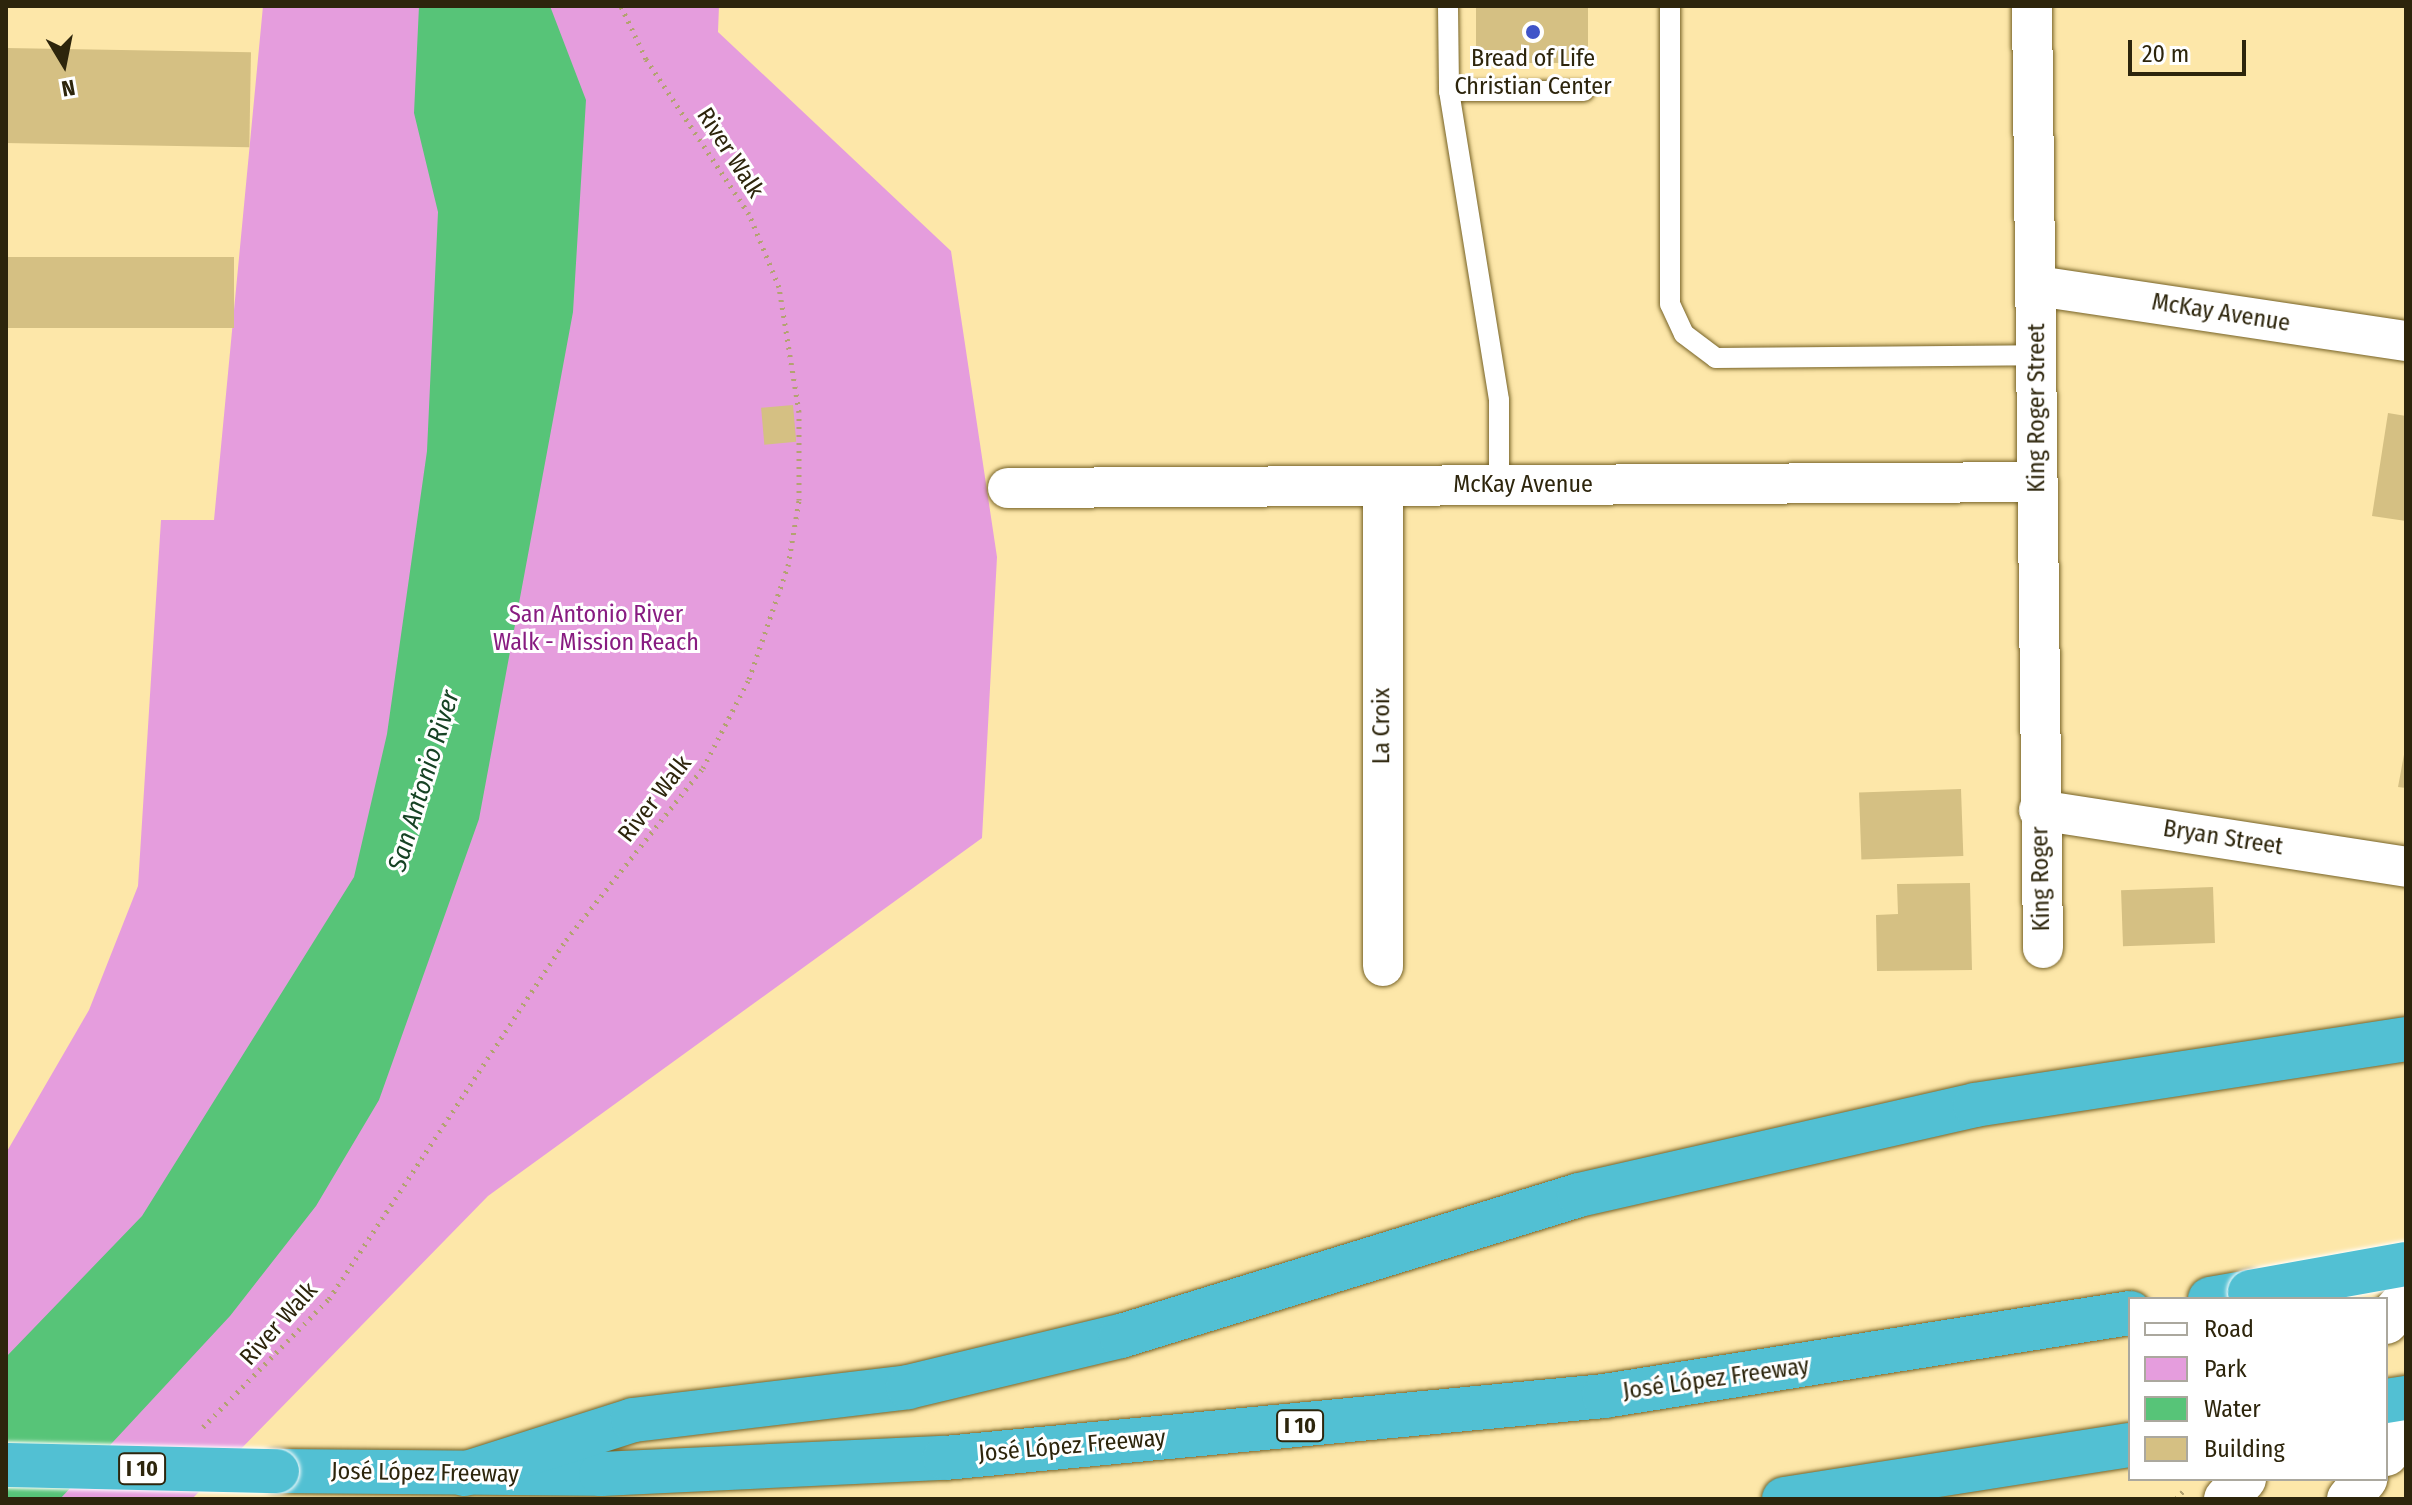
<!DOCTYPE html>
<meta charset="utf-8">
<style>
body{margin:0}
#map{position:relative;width:2412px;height:1505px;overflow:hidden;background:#fde7a9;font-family:"Fira Sans Condensed",sans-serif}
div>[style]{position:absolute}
.green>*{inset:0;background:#e59ddd}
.water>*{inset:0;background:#57c478}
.building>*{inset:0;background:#d5c083;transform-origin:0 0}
.path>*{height:5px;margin-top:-2.5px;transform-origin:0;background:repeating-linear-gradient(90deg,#b3a271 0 2px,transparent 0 8px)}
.roads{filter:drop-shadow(0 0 2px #766226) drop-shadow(0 0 2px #766226)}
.service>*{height:20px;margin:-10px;padding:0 10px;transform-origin:10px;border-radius:10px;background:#fff}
.minor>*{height:40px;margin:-20px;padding:0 20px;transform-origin:20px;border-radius:20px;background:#fff}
.secondary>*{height:44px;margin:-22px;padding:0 22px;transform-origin:22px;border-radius:22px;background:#fff}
.motorway>*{height:44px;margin:-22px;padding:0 22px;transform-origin:22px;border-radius:22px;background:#52c0d3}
.bridges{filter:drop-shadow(0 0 2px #fff) drop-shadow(0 0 2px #fff)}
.motorway-bridge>*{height:44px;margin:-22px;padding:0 22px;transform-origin:22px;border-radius:22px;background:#52c0d3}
.dots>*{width:22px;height:22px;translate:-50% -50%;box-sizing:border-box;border:4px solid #fff;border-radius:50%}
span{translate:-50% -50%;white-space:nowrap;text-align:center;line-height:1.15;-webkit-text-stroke:6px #fff;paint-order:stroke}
.shield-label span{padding:2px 6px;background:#fff;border:2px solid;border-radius:6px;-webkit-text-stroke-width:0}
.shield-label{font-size:22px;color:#2d250c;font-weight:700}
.poi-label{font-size:24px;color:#2d250c}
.street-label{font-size:24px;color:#2d250c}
.park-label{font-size:24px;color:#881c81}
.water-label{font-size:26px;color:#164224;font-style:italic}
.frame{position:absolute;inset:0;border:8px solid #2d250c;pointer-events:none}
.legend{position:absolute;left:2128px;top:1297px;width:260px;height:184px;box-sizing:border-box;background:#fff;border:2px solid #aba89e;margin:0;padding:10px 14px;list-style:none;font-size:24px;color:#2d250c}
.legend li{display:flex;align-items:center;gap:16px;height:40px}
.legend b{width:40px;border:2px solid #aba89e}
.north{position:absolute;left:24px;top:24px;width:80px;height:80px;-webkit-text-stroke:6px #fff;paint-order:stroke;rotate:170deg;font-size:22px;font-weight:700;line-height:32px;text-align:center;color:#2d250c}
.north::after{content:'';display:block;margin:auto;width:28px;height:36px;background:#2d250c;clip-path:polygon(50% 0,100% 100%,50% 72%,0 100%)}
.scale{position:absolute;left:2128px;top:40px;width:118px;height:36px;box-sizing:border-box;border:4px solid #2d250c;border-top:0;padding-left:10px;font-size:24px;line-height:28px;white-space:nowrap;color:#2d250c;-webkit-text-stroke:6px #fff;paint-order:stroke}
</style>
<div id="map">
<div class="green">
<div style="clip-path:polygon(263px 6px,719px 6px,718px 32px,951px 251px,997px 557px,982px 838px,488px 1196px,192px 1499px,6px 1499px,6px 1153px,89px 1010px,138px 886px,161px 520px,214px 520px)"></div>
</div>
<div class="water">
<div style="clip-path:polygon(419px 6px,550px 6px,586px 100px,573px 312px,479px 819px,379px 1100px,316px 1206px,230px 1316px,60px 1499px,6px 1499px,6px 1357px,142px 1216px,354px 877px,387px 734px,427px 451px,438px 212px,414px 113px)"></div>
</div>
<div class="building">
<div style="left:1476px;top:6px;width:112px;height:57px"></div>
<div style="left:6px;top:48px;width:245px;height:95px;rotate:1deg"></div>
<div style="left:6px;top:257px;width:228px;height:71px"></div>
<div style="left:793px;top:405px;width:37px;height:32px;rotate:85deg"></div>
<div style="clip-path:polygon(2388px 413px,2406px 416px,2406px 521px,2372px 516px)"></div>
<div style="clip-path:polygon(2406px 744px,2406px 788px,2398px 787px)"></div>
<div style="left:1961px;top:789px;width:67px;height:102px;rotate:88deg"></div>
<div style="clip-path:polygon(1970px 883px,1972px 970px,1877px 971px,1876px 915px,1898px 914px,1897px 884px)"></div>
<div style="left:2213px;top:887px;width:56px;height:92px;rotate:88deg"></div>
</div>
<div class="path">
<div style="left:203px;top:1427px;width:180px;rotate:-45.5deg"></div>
<div style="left:329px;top:1299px;width:430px;rotate:-56.6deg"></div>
<div style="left:566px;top:940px;width:220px;rotate:-51.5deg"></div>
<div style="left:703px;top:768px;width:100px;rotate:-62.7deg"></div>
<div style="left:749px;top:679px;width:120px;rotate:-71deg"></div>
<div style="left:788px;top:566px;width:67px;rotate:-80.5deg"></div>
<div style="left:799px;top:500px;width:88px;rotate:-90deg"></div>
<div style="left:799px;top:412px;width:127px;rotate:-99.1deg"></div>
<div style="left:779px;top:287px;width:79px;rotate:-112.3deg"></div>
<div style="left:749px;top:214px;width:186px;rotate:-123.6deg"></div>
<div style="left:646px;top:59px;width:59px;rotate:-115.3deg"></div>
<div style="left:2176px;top:1499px;width:13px;rotate:-48deg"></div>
</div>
<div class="roads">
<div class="service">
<div style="left:1448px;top:6px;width:85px;rotate:89.3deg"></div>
<div style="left:1449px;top:91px;width:313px;rotate:80.8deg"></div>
<div style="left:1499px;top:400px;width:86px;rotate:90deg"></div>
<div style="left:1670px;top:6px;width:298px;rotate:90deg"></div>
<div style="left:1670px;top:304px;width:33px;rotate:65deg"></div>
<div style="left:1684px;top:334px;width:40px;rotate:37deg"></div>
<div style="left:1716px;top:358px;width:320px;rotate:-0.5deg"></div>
<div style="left:1449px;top:91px;width:135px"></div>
</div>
<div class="minor">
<div style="left:2032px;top:6px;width:942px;rotate:89.33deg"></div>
<div style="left:2037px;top:286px;width:373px;rotate:8.5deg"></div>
<div style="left:1008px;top:488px;width:1029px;rotate:-0.33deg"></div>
<div style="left:2039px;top:810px;width:371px;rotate:8.8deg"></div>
<div style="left:1383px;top:966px;width:480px;rotate:-90deg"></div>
</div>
<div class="secondary">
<div style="left:2386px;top:1322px;width:30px;rotate:-48deg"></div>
<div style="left:2386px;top:1454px;width:31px;rotate:-50deg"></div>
<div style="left:2226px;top:1499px;width:27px;rotate:-48deg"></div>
<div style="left:2349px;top:1499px;width:26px;rotate:-51deg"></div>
</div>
<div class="motorway">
<div style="left:2210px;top:1299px;width:41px;rotate:-9.9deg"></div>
<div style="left:2386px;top:1401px;width:20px;rotate:-9deg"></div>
<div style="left:277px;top:1471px;width:324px;rotate:0.5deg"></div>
<div style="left:601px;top:1474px;width:344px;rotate:-2.7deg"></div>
<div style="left:945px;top:1458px;width:662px;rotate:-5.37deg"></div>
<div style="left:1604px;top:1396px;width:533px;rotate:-8.97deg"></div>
<div style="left:464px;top:1474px;width:177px;rotate:-17.7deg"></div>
<div style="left:633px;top:1420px;width:277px;rotate:-6.8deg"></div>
<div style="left:908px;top:1387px;width:219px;rotate:-13.5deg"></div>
<div style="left:1121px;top:1336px;width:479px;rotate:-17.1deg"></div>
<div style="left:1579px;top:1195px;width:406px;rotate:-12.8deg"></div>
<div style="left:1975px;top:1105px;width:436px;rotate:-8.7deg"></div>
<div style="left:1784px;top:1499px;width:350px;rotate:-8.9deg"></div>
</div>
</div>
<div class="bridges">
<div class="motorway-bridge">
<div style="left:2250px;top:1292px;width:158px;rotate:-10.2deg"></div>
<div style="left:6px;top:1465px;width:271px;rotate:1.3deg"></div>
</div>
</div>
<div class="dots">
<div style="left:1533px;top:32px;background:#4054c8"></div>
</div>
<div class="shield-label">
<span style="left:1300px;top:1426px">I 10</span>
<span style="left:142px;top:1469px">I 10</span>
</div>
<div class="poi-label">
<span style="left:1533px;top:73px">Bread of Life<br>Christian Center</span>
</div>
<div class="street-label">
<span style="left:730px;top:153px;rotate:57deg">River Walk</span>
<span style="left:2221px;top:313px;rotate:9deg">McKay Avenue</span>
<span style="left:2037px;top:408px;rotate:-90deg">King Roger Street</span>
<span style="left:1523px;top:485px">McKay Avenue</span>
<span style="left:1382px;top:726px;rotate:-90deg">La Croix</span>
<span style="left:655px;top:799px;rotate:-52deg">River Walk</span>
<span style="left:2223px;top:838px;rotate:9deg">Bryan Street</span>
<span style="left:2041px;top:879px;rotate:-91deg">King Roger</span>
<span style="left:279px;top:1324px;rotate:-48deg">River Walk</span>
<span style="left:1716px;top:1379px;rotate:-8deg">José López Freeway</span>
<span style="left:1072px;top:1446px;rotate:-5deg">José López Freeway</span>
<span style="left:425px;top:1473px;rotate:1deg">José López Freeway</span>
</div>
<div class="park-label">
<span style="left:596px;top:629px">San Antonio River<br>Walk - Mission Reach</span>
</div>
<div class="water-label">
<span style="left:424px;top:781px;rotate:-73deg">San Antonio River</span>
</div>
<div class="frame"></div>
<ul class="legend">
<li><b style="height:10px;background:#fff"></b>Road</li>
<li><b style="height:22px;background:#e59ddd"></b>Park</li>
<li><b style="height:22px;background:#57c478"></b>Water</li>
<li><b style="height:22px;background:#d5c083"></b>Building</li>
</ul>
<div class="north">N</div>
<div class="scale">20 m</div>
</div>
